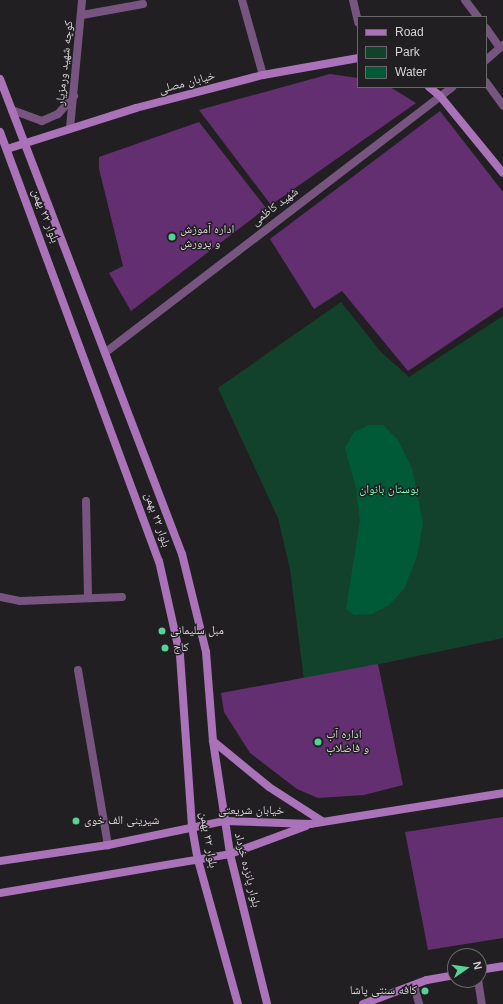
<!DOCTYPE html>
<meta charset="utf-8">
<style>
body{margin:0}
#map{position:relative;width:503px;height:1004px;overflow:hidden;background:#221f23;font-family:Helvetica,"Noto Naskh Arabic",sans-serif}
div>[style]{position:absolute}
.green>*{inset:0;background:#13422c}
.water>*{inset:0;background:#005a38}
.building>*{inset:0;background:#632f70}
.street>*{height:8px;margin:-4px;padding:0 4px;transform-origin:4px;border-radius:4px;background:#785581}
.secondary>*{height:8px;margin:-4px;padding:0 4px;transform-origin:4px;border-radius:4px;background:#aa72b9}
.dots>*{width:11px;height:11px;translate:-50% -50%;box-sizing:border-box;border:2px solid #221f23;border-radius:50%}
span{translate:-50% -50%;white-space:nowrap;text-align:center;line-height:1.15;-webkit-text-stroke:3px #221f23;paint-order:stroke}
.street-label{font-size:12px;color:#d5d3d6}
.poi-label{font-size:12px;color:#d5d3d6}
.left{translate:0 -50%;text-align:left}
.right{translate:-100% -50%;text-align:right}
.park-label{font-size:12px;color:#7afbba}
.legend{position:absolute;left:357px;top:16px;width:130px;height:72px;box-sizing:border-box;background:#221f23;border:1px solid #6a676b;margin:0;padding:5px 7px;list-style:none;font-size:12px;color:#d5d3d6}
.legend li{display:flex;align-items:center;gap:8px;height:20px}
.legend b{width:20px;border:1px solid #6a676b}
.north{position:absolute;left:447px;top:948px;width:40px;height:40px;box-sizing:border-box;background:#221f23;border:1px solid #6a676b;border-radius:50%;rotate:77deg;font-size:11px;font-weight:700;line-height:16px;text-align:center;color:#d5d3d6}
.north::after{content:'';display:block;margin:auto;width:14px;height:18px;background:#53d396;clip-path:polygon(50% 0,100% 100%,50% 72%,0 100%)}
</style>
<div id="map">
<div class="green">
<div style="clip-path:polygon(341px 302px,381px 352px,409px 377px,503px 316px,503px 638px,304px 680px,290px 569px,278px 518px,218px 388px)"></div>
</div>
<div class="water">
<div style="clip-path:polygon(369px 425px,383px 425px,398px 440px,412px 468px,423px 523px,417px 556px,404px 589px,389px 605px,372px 614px,354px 615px,346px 609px,360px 521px,356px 488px,345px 448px,354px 432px)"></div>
</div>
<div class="building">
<div style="clip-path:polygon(330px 74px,358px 78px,358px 87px,390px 87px,416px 103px,271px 205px,199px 110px)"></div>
<div style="clip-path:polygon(440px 111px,503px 192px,503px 307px,408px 371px,342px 291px,314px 309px,270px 239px)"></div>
<div style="clip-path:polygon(199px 122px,266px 208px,131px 311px,109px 273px,123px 266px,99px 169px,99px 157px)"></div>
<div style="clip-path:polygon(378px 664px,403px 785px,364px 795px,318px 798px,297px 789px,250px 753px,224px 712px,221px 693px)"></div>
<div style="clip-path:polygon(503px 817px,503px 938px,428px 950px,405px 832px)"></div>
</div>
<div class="street">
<div style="left:242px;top:0;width:78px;rotate:74.4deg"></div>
<div style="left:353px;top:0;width:23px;rotate:77deg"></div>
<div style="left:465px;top:0;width:21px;rotate:53deg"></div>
<div style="left:82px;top:15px;width:62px;rotate:-10.2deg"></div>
<div style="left:486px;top:28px;width:24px;rotate:55deg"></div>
<div style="left:486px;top:60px;width:23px;rotate:-41deg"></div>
<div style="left:486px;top:82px;width:29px;rotate:54deg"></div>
<div style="left:12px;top:110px;width:32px;rotate:20deg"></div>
<div style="left:42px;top:121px;width:17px;rotate:-24deg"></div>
<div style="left:58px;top:114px;width:24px;rotate:-48deg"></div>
<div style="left:70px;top:128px;width:129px;rotate:-84.6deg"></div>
<div style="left:106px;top:352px;width:436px;rotate:-37.4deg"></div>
<div style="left:86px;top:501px;width:97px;rotate:88.8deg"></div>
<div style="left:0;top:597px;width:20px;rotate:11deg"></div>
<div style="left:20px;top:601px;width:102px;rotate:-2.2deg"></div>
<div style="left:78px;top:670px;width:178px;rotate:80.3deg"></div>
<div style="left:478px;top:980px;width:24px;rotate:81deg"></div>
<div style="left:414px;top:985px;width:20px;rotate:75deg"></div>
</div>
<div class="secondary">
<div style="left:0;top:79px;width:509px;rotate:69.04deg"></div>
<div style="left:182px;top:554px;width:101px;rotate:76.2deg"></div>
<div style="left:206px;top:652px;width:89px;rotate:85.5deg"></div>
<div style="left:213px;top:741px;width:114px;rotate:81.4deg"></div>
<div style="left:230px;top:854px;width:154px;rotate:76.1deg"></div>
<div style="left:429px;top:87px;width:14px;rotate:39deg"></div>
<div style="left:440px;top:96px;width:99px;rotate:50.7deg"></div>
<div style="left:0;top:132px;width:458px;rotate:69.7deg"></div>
<div style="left:159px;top:561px;width:96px;rotate:77.4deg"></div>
<div style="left:180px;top:655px;width:172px;rotate:86deg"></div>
<div style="left:192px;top:827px;width:34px;rotate:80deg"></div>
<div style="left:198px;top:860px;width:149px;rotate:74.5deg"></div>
<div style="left:7px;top:149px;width:135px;rotate:-17.6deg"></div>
<div style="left:136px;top:108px;width:131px;rotate:-14.6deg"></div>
<div style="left:263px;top:75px;width:97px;rotate:-10.1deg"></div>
<div style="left:213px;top:741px;width:72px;rotate:39.4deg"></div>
<div style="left:269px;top:787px;width:63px;rotate:32.7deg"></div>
<div style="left:0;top:861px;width:109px;rotate:-8.4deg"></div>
<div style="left:108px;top:845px;width:118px;rotate:-11.7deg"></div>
<div style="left:224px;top:821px;width:86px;rotate:2deg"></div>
<div style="left:310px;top:824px;width:195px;rotate:-9.1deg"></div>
<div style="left:0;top:893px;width:233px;rotate:-9.6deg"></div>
<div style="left:230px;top:854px;width:81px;rotate:-20.2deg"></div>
<div style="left:479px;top:970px;width:24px;rotate:-9deg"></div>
<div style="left:363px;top:1004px;width:68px;rotate:-20.6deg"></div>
<div style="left:427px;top:980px;width:28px;rotate:-10deg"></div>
</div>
<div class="dots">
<div style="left:172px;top:237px;background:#53d396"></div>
<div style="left:162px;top:631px;background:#53d396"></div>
<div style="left:165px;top:648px;background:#53d396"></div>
<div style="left:318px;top:742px;background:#53d396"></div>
<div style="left:76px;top:821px;background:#53d396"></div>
<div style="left:425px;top:991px;background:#53d396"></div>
</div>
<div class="street-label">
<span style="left:65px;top:63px;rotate:-84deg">کوچه شهید ورمزیار</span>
<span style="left:187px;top:83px;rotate:-15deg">خیابان مصلی</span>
<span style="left:275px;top:207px;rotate:-37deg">شهید کاظمی</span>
<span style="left:45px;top:216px;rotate:69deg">بلوار ۲۲ بهمن</span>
<span style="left:157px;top:520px;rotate:71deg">بلوار ۲۲ بهمن</span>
<span style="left:251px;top:811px">خیابان شریعتی</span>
<span style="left:208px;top:840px;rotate:80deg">بلوار ۲۲ بهمن</span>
<span style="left:247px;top:870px;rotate:76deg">بلوار پانزده خرداد</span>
</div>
<div class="poi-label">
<span class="left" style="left:180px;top:237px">اداره آموزش<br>و پرورش</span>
<span class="left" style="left:170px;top:631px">مبل سلیمانی</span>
<span class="left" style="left:173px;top:648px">کاج</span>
<span class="left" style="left:326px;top:742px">اداره آب<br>و فاضلاب</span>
<span class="left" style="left:84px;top:821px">شیرینی الف خوی</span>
<span class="right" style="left:417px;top:991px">کافه سنتی پاشا</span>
</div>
<div class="park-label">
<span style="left:389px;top:490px">بوستان بانوان</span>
</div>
<ul class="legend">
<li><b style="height:5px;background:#aa72b9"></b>Road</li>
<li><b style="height:11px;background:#13422c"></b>Park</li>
<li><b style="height:11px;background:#005a38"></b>Water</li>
</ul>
<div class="north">N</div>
</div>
